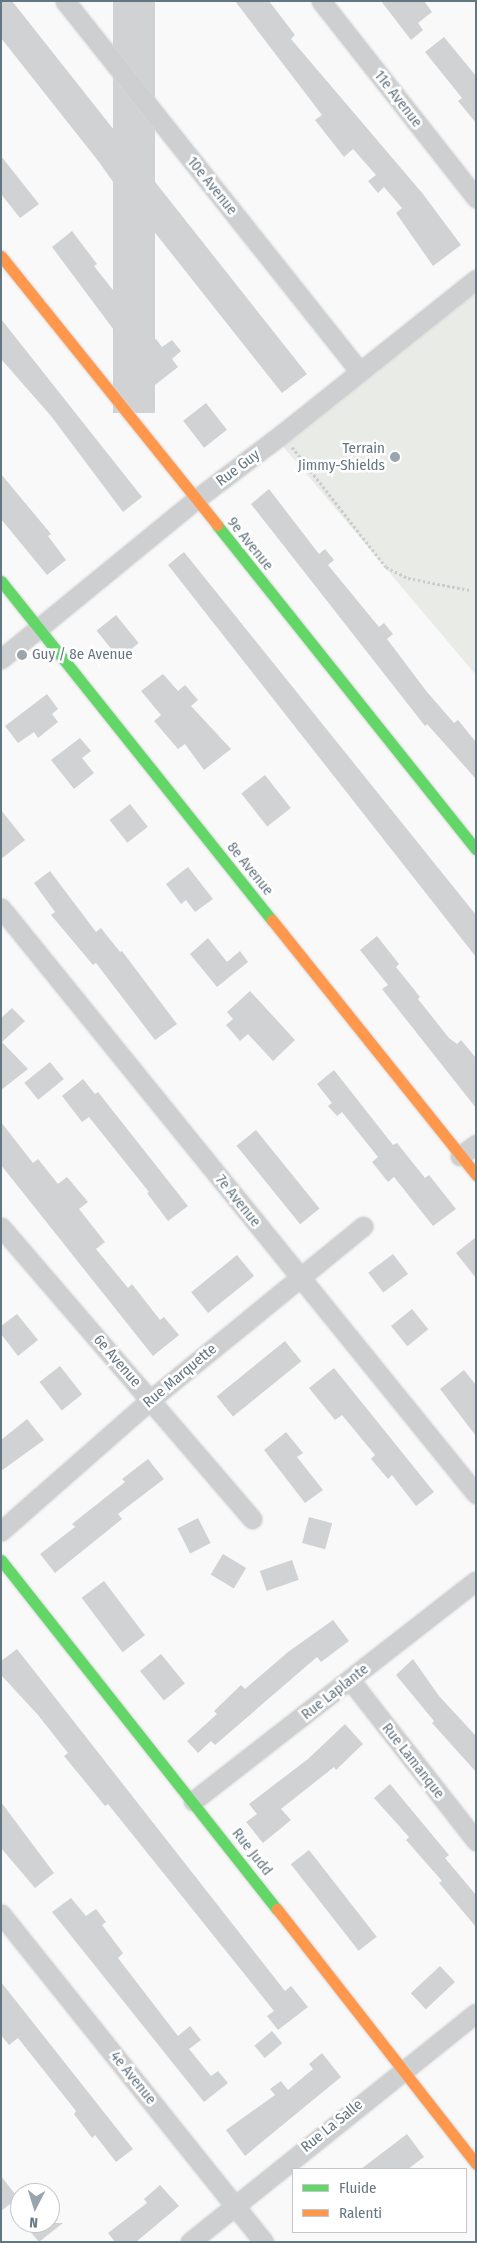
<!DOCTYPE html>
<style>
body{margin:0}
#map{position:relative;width:477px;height:2243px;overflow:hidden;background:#f9f9f9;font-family:"Fira Sans Condensed",sans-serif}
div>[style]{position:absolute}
.green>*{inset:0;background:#e8ebe6}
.building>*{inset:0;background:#d0d2d3;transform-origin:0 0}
.path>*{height:3px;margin-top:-1.5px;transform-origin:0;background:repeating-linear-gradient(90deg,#cbcccd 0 2.5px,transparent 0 5px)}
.roads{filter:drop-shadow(0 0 1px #d5d6d7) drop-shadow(0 0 1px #d5d6d7)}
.street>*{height:19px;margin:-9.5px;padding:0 9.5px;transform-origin:9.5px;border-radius:9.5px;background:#cecfd0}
.fast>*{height:11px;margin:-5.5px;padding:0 5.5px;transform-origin:5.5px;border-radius:5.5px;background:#63d668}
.slow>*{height:11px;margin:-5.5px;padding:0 5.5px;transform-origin:5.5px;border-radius:5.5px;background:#ff974d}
.dots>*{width:14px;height:14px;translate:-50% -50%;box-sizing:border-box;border:2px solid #fff;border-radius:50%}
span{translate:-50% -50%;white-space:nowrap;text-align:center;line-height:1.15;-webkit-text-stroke:5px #fff;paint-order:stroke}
.street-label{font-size:15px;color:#657683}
.poi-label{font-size:15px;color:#657683}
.right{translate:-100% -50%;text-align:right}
.left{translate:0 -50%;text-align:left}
.frame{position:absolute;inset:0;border:2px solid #657683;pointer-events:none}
.legend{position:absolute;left:292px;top:2168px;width:175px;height:65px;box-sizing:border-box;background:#fff;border:1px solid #c1c8cd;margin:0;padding:6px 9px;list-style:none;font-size:15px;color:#657683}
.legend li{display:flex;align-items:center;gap:10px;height:25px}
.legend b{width:25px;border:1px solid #c1c8cd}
.north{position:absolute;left:10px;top:2183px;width:50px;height:50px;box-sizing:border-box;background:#fff;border:1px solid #c1c8cd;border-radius:50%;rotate:185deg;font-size:14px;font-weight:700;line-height:20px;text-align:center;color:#657683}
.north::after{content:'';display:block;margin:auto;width:18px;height:22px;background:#99a4ac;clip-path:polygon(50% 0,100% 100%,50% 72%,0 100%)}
</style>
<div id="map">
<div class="green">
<div style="clip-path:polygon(476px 286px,476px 675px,281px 444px)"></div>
</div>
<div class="building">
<div style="clip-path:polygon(1px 1px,12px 1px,307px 374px,282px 393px,137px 210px,131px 214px,114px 192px,118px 189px,99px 162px,1px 38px)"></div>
<div style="left:113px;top:1px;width:42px;height:412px"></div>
<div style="clip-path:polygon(235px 1px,269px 1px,295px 35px,291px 39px,423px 194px,461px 245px,433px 266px,396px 213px,402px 208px,384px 187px,378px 193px,368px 181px,376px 175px,353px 149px,344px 157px,315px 120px,322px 115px)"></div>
<div style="clip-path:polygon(381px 1px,424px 1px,432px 12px,418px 23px,423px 30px,411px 40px)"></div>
<div style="clip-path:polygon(444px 37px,476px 76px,476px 123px,458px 101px,462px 98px,425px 52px)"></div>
<div style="clip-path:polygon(1px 156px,39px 204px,20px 218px,1px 194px)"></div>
<div style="clip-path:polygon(72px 231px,97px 264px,94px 266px,153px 341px,156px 339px,162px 347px,172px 340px,181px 351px,172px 359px,178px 367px,155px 385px,52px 247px)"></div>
<div style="clip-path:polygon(1px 319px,142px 497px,123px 512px,51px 416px,1px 359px)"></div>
<div style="left:206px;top:403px;width:34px;height:29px;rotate:52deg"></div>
<div style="clip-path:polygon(1px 474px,51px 534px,48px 536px,66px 560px,47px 575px,1px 519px)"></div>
<div style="clip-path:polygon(269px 489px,319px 554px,325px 549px,334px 560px,328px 565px,379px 627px,384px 623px,393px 634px,387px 639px,427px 692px,454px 723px,458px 720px,476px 742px,476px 779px,427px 724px,425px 726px,251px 504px)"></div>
<div style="clip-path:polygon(184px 552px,476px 915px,476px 957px,168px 565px)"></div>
<div style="left:116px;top:615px;width:36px;height:25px;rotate:51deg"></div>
<div style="clip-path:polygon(163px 674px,178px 691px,185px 685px,198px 700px,191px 706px,231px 749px,204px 770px,185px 744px,178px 749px,154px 721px,161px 715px,141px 691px)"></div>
<div style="clip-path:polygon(47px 694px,58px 709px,52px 714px,58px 722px,38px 738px,34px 732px,18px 743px,5px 726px)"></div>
<div style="clip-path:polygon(80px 738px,91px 751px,82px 758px,94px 773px,74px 789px,51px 760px)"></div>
<div style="left:265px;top:775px;width:42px;height:30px;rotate:52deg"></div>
<div style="left:130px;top:804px;width:29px;height:26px;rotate:52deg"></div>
<div style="clip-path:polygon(1px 810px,25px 840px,1px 859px)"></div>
<div style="clip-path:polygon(188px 867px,213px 899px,195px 912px,186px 900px,181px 904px,166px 884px)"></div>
<div style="clip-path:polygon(50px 871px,96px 932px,101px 928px,120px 952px,122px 951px,177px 1024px,155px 1040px,96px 963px,93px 965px,51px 915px,55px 912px,34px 883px)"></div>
<div style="clip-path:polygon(377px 936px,399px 964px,396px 967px,420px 997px,418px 999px,449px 1038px,457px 1044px,461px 1040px,476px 1058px,476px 1108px,382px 989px,388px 985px,360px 950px)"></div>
<div style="clip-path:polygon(208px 938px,227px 962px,240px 951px,248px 962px,217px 987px,190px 954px)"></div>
<div style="clip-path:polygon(250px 991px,295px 1040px,273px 1061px,248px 1034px,240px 1041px,226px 1025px,233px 1019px,227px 1012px)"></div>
<div style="clip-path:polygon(12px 1008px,25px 1021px,2px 1042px,28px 1069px,1px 1090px,1px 1018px)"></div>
<div style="left:50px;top:1062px;width:22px;height:33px;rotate:51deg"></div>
<div style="clip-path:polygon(334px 1070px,393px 1145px,397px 1143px,425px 1178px,429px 1175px,456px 1209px,433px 1226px,394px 1177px,388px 1182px,372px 1162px,378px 1157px,342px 1112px,337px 1116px,328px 1106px,332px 1103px,317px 1084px)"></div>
<div style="clip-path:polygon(83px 1079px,95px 1094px,98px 1092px,188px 1206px,168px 1221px,147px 1193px,149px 1192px,89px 1117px,82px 1122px,62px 1096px)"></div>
<div style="clip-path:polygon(1px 1122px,33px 1163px,38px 1159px,58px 1184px,67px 1177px,88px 1202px,79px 1209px,105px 1242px,96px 1249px,128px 1288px,132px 1284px,160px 1320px,164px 1317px,179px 1335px,153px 1356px,1px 1165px)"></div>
<div style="left:256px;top:1130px;width:101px;height:25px;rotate:51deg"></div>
<div style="clip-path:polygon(476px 1237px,476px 1278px,456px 1253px)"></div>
<div style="left:393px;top:1254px;width:25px;height:31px;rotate:53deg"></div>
<div style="left:237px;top:1255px;width:27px;height:59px;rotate:51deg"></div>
<div style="left:412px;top:1309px;width:26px;height:27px;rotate:51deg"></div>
<div style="clip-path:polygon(17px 1314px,38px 1340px,18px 1356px,1px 1334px,1px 1326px)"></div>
<div style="left:285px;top:1341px;width:26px;height:88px;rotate:51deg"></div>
<div style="left:60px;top:1366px;width:36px;height:26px;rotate:52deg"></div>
<div style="clip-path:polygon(334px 1368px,434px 1492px,416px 1506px,392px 1475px,388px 1479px,371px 1459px,375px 1455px,342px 1415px,335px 1420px,309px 1388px)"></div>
<div style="clip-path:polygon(464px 1370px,476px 1385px,476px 1436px,440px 1389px)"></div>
<div style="clip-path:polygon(27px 1419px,44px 1440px,1px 1471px,1px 1440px)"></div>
<div style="clip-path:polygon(286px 1432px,303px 1453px,297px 1457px,323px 1490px,305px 1503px,264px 1450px)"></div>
<div style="clip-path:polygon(148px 1459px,164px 1479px,118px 1514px,122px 1519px,55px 1573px,40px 1554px,75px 1527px,72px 1524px,125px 1482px,122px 1479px)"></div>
<div style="left:309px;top:1517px;width:24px;height:27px;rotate:15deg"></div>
<div style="left:198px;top:1518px;width:28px;height:23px;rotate:63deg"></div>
<div style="left:223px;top:1554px;width:27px;height:24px;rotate:31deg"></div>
<div style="left:292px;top:1560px;width:21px;height:34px;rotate:71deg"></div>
<div style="left:104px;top:1581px;width:68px;height:28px;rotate:53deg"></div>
<div style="clip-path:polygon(333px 1620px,349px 1641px,321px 1662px,317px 1657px,215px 1745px,211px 1741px,198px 1753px,187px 1741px,217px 1714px,214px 1711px,241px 1685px,245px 1689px,288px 1652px)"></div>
<div style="clip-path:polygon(17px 1649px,285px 1991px,291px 1986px,308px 2007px,278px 2030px,267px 2016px,274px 2011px,108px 1804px,105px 1806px,78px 1773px,64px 1756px,68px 1753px,38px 1715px,1px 1675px,1px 1661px)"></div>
<div style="left:161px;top:1654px;width:38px;height:27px;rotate:51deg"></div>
<div style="clip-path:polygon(413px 1659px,439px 1696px,476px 1736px,476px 1772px,432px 1723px,434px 1721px,396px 1675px)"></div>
<div style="clip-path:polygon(345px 1724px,363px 1744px,336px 1770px,334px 1767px,281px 1809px,291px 1820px,263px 1843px,246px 1822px,257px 1814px,249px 1804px,308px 1759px)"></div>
<div style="clip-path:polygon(390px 1784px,449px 1855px,445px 1858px,476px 1895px,476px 1927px,439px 1883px,442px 1881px,406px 1840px,409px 1837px,374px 1798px)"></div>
<div style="clip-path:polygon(1px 1802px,54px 1873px,35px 1888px,1px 1848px)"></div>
<div style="left:309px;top:1850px;width:110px;height:23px;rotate:52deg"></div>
<div style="clip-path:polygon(71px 1898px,86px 1916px,96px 1909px,106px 1922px,102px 1925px,123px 1953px,118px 1958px,178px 2036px,190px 2026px,201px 2040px,189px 2049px,211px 2076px,218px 2071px,228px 2083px,204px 2102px,52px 1912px)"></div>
<div style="left:440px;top:1966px;width:22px;height:40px;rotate:47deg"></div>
<div style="clip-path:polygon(1px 1982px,133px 2149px,116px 2162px,95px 2135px,92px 2138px,74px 2114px,76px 2111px,18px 2038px,9px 2045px,1px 2035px)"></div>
<div style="left:272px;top:2031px;width:16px;height:23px;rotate:50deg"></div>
<div style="clip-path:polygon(322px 2053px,341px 2077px,245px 2156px,226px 2130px,275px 2095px,270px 2089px,281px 2081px,288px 2090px,313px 2069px,309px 2064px)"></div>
<div style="clip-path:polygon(407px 2134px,424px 2157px,408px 2169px,361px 2169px)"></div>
<div style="clip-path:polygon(1px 2176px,18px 2198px,1px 2211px)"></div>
<div style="clip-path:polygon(160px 2185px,179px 2206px,136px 2242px,115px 2242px,108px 2233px,147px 2203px,144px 2199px)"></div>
<div style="clip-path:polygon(23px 2223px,63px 2223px,39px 2242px)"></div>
</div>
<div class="path">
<div style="left:292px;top:447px;width:152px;rotate:51.9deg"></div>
<div style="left:386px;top:567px;width:25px;rotate:27deg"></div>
<div style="left:408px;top:578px;width:62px;rotate:11.1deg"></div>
</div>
<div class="roads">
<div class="street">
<div style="left:65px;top:1px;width:473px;rotate:51.5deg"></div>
<div style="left:321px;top:1px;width:251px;rotate:51.8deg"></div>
<div style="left:1px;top:659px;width:251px;rotate:-39.3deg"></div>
<div style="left:195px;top:500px;width:109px;rotate:-37.2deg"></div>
<div style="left:282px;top:434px;width:248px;rotate:-38.6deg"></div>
<div style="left:1px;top:908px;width:754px;rotate:50.97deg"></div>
<div style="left:460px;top:1156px;width:20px;rotate:-37deg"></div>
<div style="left:1px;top:1227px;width:385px;rotate:49.3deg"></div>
<div style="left:1px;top:1531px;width:198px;rotate:-41.3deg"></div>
<div style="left:150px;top:1400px;width:275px;rotate:-39.2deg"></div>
<div style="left:351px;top:1681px;width:203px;rotate:52deg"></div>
<div style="left:193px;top:1801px;width:358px;rotate:-37.9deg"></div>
<div style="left:1px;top:1914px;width:420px;rotate:51.3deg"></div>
<div style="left:190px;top:2242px;width:366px;rotate:-38.7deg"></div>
</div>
<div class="fast">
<div style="left:217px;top:525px;width:415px;rotate:51.4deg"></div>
<div style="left:1px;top:581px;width:434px;rotate:51.4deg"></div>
<div style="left:1px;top:1560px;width:445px;rotate:51.7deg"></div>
</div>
<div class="slow">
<div style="left:1px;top:256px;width:345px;rotate:51.2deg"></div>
<div style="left:272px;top:920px;width:327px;rotate:51.3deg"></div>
<div style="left:277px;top:1909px;width:323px;rotate:52deg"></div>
</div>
</div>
<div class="dots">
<div style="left:395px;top:457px;background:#99a4ac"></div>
<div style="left:22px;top:655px;background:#99a4ac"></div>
</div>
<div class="street-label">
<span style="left:398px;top:99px;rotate:52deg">11e Avenue</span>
<span style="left:212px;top:186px;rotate:51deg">10e Avenue</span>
<span style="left:238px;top:468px;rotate:-37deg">Rue Guy</span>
<span style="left:250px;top:544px;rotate:51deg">9e Avenue</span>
<span style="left:250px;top:869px;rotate:51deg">8e Avenue</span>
<span style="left:238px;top:1201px;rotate:51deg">7e Avenue</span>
<span style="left:117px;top:1361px;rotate:49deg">6e Avenue</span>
<span style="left:180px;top:1376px;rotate:-40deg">Rue Marquette</span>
<span style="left:335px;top:1692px;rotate:-38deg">Rue Laplante</span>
<span style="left:413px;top:1761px;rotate:52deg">Rue Lamanque</span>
<span style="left:252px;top:1852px;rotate:52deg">Rue Judd</span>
<span style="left:133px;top:2078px;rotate:51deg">4e Avenue</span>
<span style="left:332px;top:2126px;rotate:-39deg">Rue La Salle</span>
</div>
<div class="poi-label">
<span class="right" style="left:385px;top:457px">Terrain<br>Jimmy-Shields</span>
<span class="left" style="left:32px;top:655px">Guy / 8e Avenue</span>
</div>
<div class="frame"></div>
<ul class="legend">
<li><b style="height:6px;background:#63d668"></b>Fluide</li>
<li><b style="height:6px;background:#ff974d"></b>Ralenti</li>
</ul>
<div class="north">N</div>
</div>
